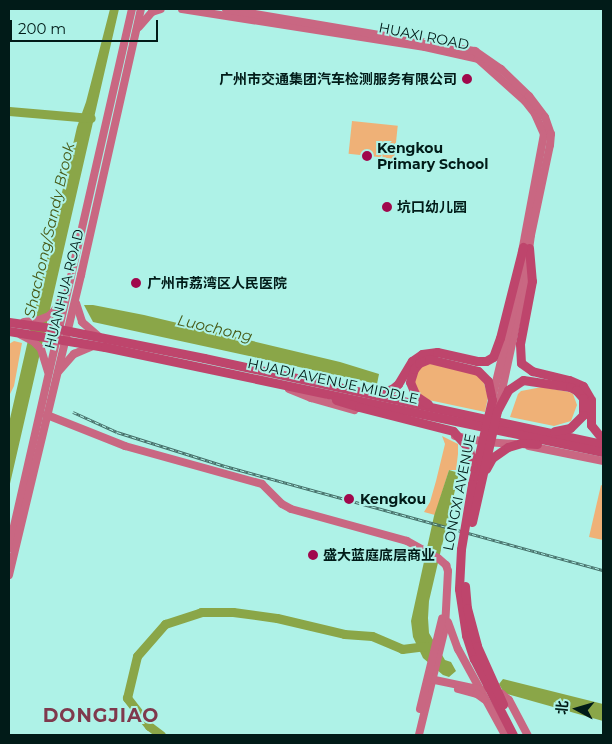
<!DOCTYPE html>
<meta charset="utf-8">
<style>
body{margin:0}
#map{position:relative;width:612px;height:744px;overflow:hidden;background:#aef2e7;font-family:Montserrat,"Noto Sans SC",sans-serif}
div>[style]{position:absolute}
.green>*{inset:0;background:#efb177;transform-origin:0 0}
.water>*{inset:0;background:#8aa648}
.river>*{height:9px;margin:-4.5px;padding:0 4.5px;transform-origin:4.5px;border-radius:4.5px;background:#8aa648}
.secondary>*{height:8px;margin:-4px;padding:0 4px;transform-origin:4px;border-radius:4px;background:#c96782}
.primary>*{height:9px;margin:-4.5px;padding:0 4.5px;transform-origin:4.5px;border-radius:4.5px;background:#be456c}
.rail>*{height:3px;margin-top:-1.5px;transform-origin:0;background:repeating-linear-gradient(90deg,#aef2e7 0 4px,#436c66 0 8px);box-sizing:border-box;border-block:1px solid #436c66}
.primary-bridge>*{height:9px;margin:-4.5px;padding:0 4.5px;transform-origin:4.5px;border-radius:4.5px;background:#be456c}
.dots>*{width:14px;height:14px;translate:-50% -50%;box-sizing:border-box;border:2px solid #aef2e7;border-radius:50%}
span{translate:-50% -50%;white-space:nowrap;text-align:center;line-height:1.15;-webkit-text-stroke:4px #aef2e7;paint-order:stroke}
.street-label{font-size:14px;color:#011b18}
.poi-label{font-size:14px;color:#011b18;font-weight:700}
.right{translate:-100% -50%;text-align:right}
.left{translate:0 -50%;text-align:left}
.water-label{font-size:15px;color:#475a17;font-style:italic}
.district-label{font-size:19px;color:#7f394d;font-weight:700;letter-spacing:1px}
.frame{position:absolute;inset:0;border:10px solid #011b18;pointer-events:none}
.north{position:absolute;left:552px;top:684px;width:50px;height:50px;-webkit-text-stroke:4px #aef2e7;paint-order:stroke;rotate:276deg;font-size:14px;font-weight:700;line-height:20px;text-align:center;color:#011b18}
.north::after{content:'';display:block;margin:auto;width:18px;height:22px;background:#011b18;clip-path:polygon(50% 0,100% 100%,50% 72%,0 100%)}
.scale{position:absolute;left:10px;top:20px;width:148px;height:22px;box-sizing:border-box;border:2px solid #011b18;border-top:0;padding-left:6px;font-size:15px;line-height:18px;white-space:nowrap;color:#011b18;-webkit-text-stroke:4px #aef2e7;paint-order:stroke}
</style>
<div id="map">
<div class="green">
<div style="left:352px;top:121px;width:46px;height:33px;rotate:6deg"></div>
<div style="clip-path:polygon(14px 341px,22px 343px,14px 386px,9px 396px,9px 344px)"></div>
<div style="clip-path:polygon(426px 363px,471px 371px,483px 380px,488px 397px,485px 412px,424px 399px,415px 388px,414px 380px,416px 373px)"></div>
<div style="clip-path:polygon(542px 387px,569px 392px,573px 394px,577px 405px,571px 421px,554px 426px,510px 417px,518px 394px,521px 391px)"></div>
<div style="clip-path:polygon(442px 436px,458px 444px,458px 454px,456px 470px,449px 470px,435px 515px,424px 512px,430px 502px,436px 481px,445px 444px)"></div>
<div style="clip-path:polygon(601px 485px,603px 486px,603px 540px,589px 537px)"></div>
</div>
<div class="water">
<div style="clip-path:polygon(110px 9px,119px 9px,9px 488px,9px 423px,77px 127px,86px 102px)"></div>
<div style="clip-path:polygon(84px 305px,93px 305px,144px 315px,340px 362px,379px 374px,377px 384px,93px 322px)"></div>
<div style="clip-path:polygon(449px 470px,459px 473px,429px 601px,428px 618px,429px 633px,445px 660px,451px 662px,456px 671px,449px 677px,443px 675px,423px 658px,413px 637px,411px 621px,434px 516px)"></div>
<div style="clip-path:polygon(503px 679px,603px 704px,603px 721px,504px 693px,499px 684px)"></div>
</div>
<div class="river">
<div style="left:9px;top:111px;width:82px;rotate:4.9deg"></div>
<div style="left:161px;top:735px;width:15px;rotate:-143deg"></div>
<div style="left:149px;top:726px;width:36px;rotate:-128deg"></div>
<div style="left:127px;top:698px;width:43px;rotate:-76.6deg"></div>
<div style="left:137px;top:656px;width:43px;rotate:-48.8deg"></div>
<div style="left:165px;top:624px;width:38px;rotate:-18deg"></div>
<div style="left:201px;top:612px;width:32px"></div>
<div style="left:233px;top:612px;width:44px;rotate:7.8deg"></div>
<div style="left:277px;top:618px;width:69px;rotate:13.4deg"></div>
<div style="left:344px;top:634px;width:28px;rotate:4deg"></div>
<div style="left:372px;top:636px;width:33px;rotate:23deg"></div>
<div style="left:402px;top:649px;width:24px;rotate:-7deg"></div>
</div>
<div class="secondary">
<div style="left:182px;top:9px;width:246px;rotate:8.9deg"></div>
<div style="left:425px;top:47px;width:54px;rotate:12.8deg"></div>
<div style="left:478px;top:59px;width:63px;rotate:41.8deg"></div>
<div style="left:525px;top:101px;width:16px;rotate:52deg"></div>
<div style="left:535px;top:114px;width:22px;rotate:66deg"></div>
<div style="left:544px;top:134px;width:120px;rotate:100.6deg"></div>
<div style="left:226px;top:9px;width:253px;rotate:9.6deg"></div>
<div style="left:475px;top:51px;width:32px;rotate:35deg"></div>
<div style="left:501px;top:69px;width:39px;rotate:44deg"></div>
<div style="left:529px;top:96px;width:26px;rotate:53deg"></div>
<div style="left:545px;top:117px;width:18px;rotate:71deg"></div>
<div style="left:551px;top:134px;width:11px;rotate:95deg"></div>
<div style="left:550px;top:145px;width:92px;rotate:101.9deg"></div>
<div style="left:531px;top:235px;width:59px;rotate:97.9deg"></div>
<div style="left:523px;top:293px;width:114px;rotate:102.2deg"></div>
<div style="left:139px;top:27px;width:20px;rotate:-49deg"></div>
<div style="left:152px;top:12px;width:9px;rotate:-18deg"></div>
<div style="left:76px;top:303px;width:20px;rotate:72deg"></div>
<div style="left:82px;top:322px;width:23px;rotate:41deg"></div>
<div style="left:24px;top:322px;width:15px;rotate:-8deg"></div>
<div style="left:39px;top:320px;width:11px;rotate:-22deg"></div>
<div style="left:49px;top:316px;width:8px;rotate:-45deg"></div>
<div style="left:55px;top:310px;width:17px;rotate:-57deg"></div>
<div style="left:21px;top:335px;width:13px;rotate:27deg"></div>
<div style="left:33px;top:341px;width:11px;rotate:45deg"></div>
<div style="left:41px;top:349px;width:24px;rotate:73deg"></div>
<div style="left:59px;top:371px;width:23px;rotate:-49deg"></div>
<div style="left:74px;top:354px;width:21px;rotate:-23deg"></div>
<div style="left:289px;top:389px;width:24px;rotate:22deg"></div>
<div style="left:311px;top:398px;width:45px;rotate:15.6deg"></div>
<div style="left:492px;top:399px;width:108px;rotate:-76.6deg"></div>
<div style="left:517px;top:294px;width:23px;rotate:-83deg"></div>
<div style="left:47px;top:415px;width:84px;rotate:21.7deg"></div>
<div style="left:125px;top:446px;width:142px;rotate:15.5deg"></div>
<div style="left:262px;top:484px;width:28px;rotate:45deg"></div>
<div style="left:282px;top:504px;width:10px;rotate:29deg"></div>
<div style="left:291px;top:509px;width:120px;rotate:15.4deg"></div>
<div style="left:407px;top:541px;width:35px;rotate:29deg"></div>
<div style="left:438px;top:558px;width:11px;rotate:41deg"></div>
<div style="left:446px;top:565px;width:6px;rotate:72deg"></div>
<div style="left:448px;top:571px;width:57px;rotate:93deg"></div>
<div style="left:445px;top:628px;width:110px;rotate:103.7deg"></div>
<div style="left:455px;top:436px;width:32px;rotate:11deg"></div>
<div style="left:486px;top:442px;width:29px;rotate:4deg"></div>
<div style="left:529px;top:446px;width:76px;rotate:11.5deg"></div>
<div style="left:9px;top:548px;width:553px;rotate:-77.15deg"></div>
<div style="left:9px;top:575px;width:309px;rotate:-76.5deg"></div>
<div style="left:81px;top:275px;width:273px;rotate:-77.3deg"></div>
<div style="left:448px;top:622px;width:29px;rotate:70deg"></div>
<div style="left:458px;top:649px;width:98px;rotate:61.3deg"></div>
<div style="left:430px;top:679px;width:53px;rotate:11.9deg"></div>
<div style="left:458px;top:689px;width:20px;rotate:15deg"></div>
<div style="left:477px;top:694px;width:9px;rotate:36deg"></div>
<div style="left:496px;top:692px;width:6px;rotate:18deg"></div>
<div style="left:502px;top:694px;width:9px;rotate:41deg"></div>
<div style="left:509px;top:700px;width:40px;rotate:62deg"></div>
<div style="left:420px;top:709px;width:93px;rotate:-76.3deg"></div>
</div>
<div class="primary">
<div style="left:529px;top:248px;width:33px;rotate:85deg"></div>
<div style="left:532px;top:281px;width:64px;rotate:100.8deg"></div>
<div style="left:520px;top:344px;width:19px;rotate:87deg"></div>
<div style="left:521px;top:363px;width:14px;rotate:36deg"></div>
<div style="left:532px;top:371px;width:38px;rotate:14deg"></div>
<div style="left:569px;top:380px;width:15px;rotate:23deg"></div>
<div style="left:583px;top:386px;width:16px;rotate:60deg"></div>
<div style="left:591px;top:400px;width:25px;rotate:90deg"></div>
<div style="left:591px;top:425px;width:19px;rotate:51deg"></div>
<div style="left:9px;top:322px;width:50px;rotate:8deg"></div>
<div style="left:59px;top:329px;width:148px;rotate:11.3deg"></div>
<div style="left:204px;top:358px;width:408px;rotate:12.2deg"></div>
<div style="left:9px;top:331px;width:97px;rotate:9.5deg"></div>
<div style="left:105px;top:347px;width:509px;rotate:11.91deg"></div>
<div style="left:378px;top:393px;width:15px;rotate:-16deg"></div>
<div style="left:392px;top:389px;width:8px;rotate:-40deg"></div>
<div style="left:398px;top:384px;width:27px;rotate:-59deg"></div>
<div style="left:412px;top:361px;width:12px;rotate:-35deg"></div>
<div style="left:422px;top:354px;width:15px;rotate:-8deg"></div>
<div style="left:437px;top:352px;width:41px;rotate:12.7deg"></div>
<div style="left:477px;top:361px;width:9px"></div>
<div style="left:486px;top:361px;width:8px;rotate:-30deg"></div>
<div style="left:493px;top:357px;width:20px;rotate:-70deg"></div>
<div style="left:500px;top:338px;width:94px;rotate:-75.8deg"></div>
<div style="left:336px;top:400px;width:24px;rotate:17deg"></div>
<div style="left:428px;top:404px;width:14px;rotate:-146deg"></div>
<div style="left:416px;top:396px;width:15px;rotate:-113deg"></div>
<div style="left:410px;top:382px;width:14px;rotate:-73deg"></div>
<div style="left:414px;top:369px;width:8px;rotate:-50deg"></div>
<div style="left:419px;top:363px;width:11px;rotate:-22deg"></div>
<div style="left:429px;top:359px;width:50px;rotate:13.8deg"></div>
<div style="left:478px;top:371px;width:14px;rotate:45deg"></div>
<div style="left:488px;top:381px;width:19px;rotate:78deg"></div>
<div style="left:497px;top:411px;width:24px;rotate:-62deg"></div>
<div style="left:508px;top:390px;width:18px;rotate:-34deg"></div>
<div style="left:523px;top:380px;width:48px;rotate:8.5deg"></div>
<div style="left:570px;top:387px;width:7px;rotate:27deg"></div>
<div style="left:576px;top:390px;width:11px;rotate:49deg"></div>
<div style="left:583px;top:398px;width:17px;rotate:90deg"></div>
<div style="left:583px;top:415px;width:18px;rotate:135deg"></div>
<div style="left:570px;top:428px;width:16px;rotate:169deg"></div>
</div>
<div class="rail">
<div style="left:73px;top:412px;width:48px;rotate:24.4deg"></div>
<div style="left:117px;top:432px;width:113px;rotate:17.5deg"></div>
<div style="left:225px;top:466px;width:392px;rotate:15.4deg"></div>
</div>
<div class="primary-bridge">
<div style="left:492px;top:400px;width:86px;rotate:103.4deg"></div>
<div style="left:472px;top:484px;width:66px;rotate:99.6deg"></div>
<div style="left:461px;top:549px;width:40px;rotate:92.9deg"></div>
<div style="left:459px;top:589px;width:47px;rotate:81.3deg"></div>
<div style="left:466px;top:635px;width:25px;rotate:72deg"></div>
<div style="left:474px;top:659px;width:85px;rotate:62.8deg"></div>
<div style="left:359px;top:407px;width:97px;rotate:14.3deg"></div>
<div style="left:453px;top:431px;width:24px;rotate:48deg"></div>
<div style="left:469px;top:449px;width:19px;rotate:78deg"></div>
<div style="left:486px;top:469px;width:13px;rotate:-61deg"></div>
<div style="left:492px;top:458px;width:19px;rotate:-35deg"></div>
<div style="left:508px;top:447px;width:14px;rotate:-17deg"></div>
<div style="left:521px;top:443px;width:16px;rotate:4deg"></div>
<div style="left:472px;top:522px;width:114px;rotate:-77.3deg"></div>
<div style="left:465px;top:586px;width:22px;rotate:85deg"></div>
<div style="left:467px;top:608px;width:39px;rotate:75deg"></div>
<div style="left:477px;top:646px;width:64px;rotate:65.9deg"></div>
</div>
<div class="dots">
<div style="left:467px;top:79px;background:#a0084c"></div>
<div style="left:367px;top:156px;background:#a0084c"></div>
<div style="left:387px;top:207px;background:#a0084c"></div>
<div style="left:136px;top:283px;background:#a0084c"></div>
<div style="left:349px;top:499px;background:#a0084c"></div>
<div style="left:313px;top:555px;background:#a0084c"></div>
</div>
<div class="street-label">
<span style="left:424px;top:36px;rotate:11deg">HUAXI ROAD</span>
<span style="left:64px;top:289px;rotate:-76deg">HUANHUA ROAD</span>
<span style="left:333px;top:381px;rotate:12deg">HUADI AVENUE MIDDLE</span>
<span style="left:459px;top:492px;rotate:-79deg">LONGXI AVENUE</span>
</div>
<div class="poi-label">
<span class="right" style="left:457px;top:79px">广州市交通集团汽车检测服务有限公司</span>
<span class="left" style="left:377px;top:156px">Kengkou<br>Primary School</span>
<span class="left" style="left:397px;top:207px">坑口幼儿园</span>
<span class="left" style="left:147px;top:283px">广州市荔湾区人民医院</span>
<span class="left" style="left:360px;top:499px">Kengkou</span>
<span class="left" style="left:323px;top:555px">盛大蓝庭底层商业</span>
</div>
<div class="water-label">
<span style="left:49px;top:230px;rotate:-77deg">Shachong/Sandy Brook</span>
<span style="left:215px;top:328px;rotate:13deg">Luochong</span>
</div>
<div class="district-label">
<span style="left:101px;top:716px">DONGJIAO</span>
</div>
<div class="frame"></div>
<div class="north">北</div>
<div class="scale">200 m</div>
</div>
